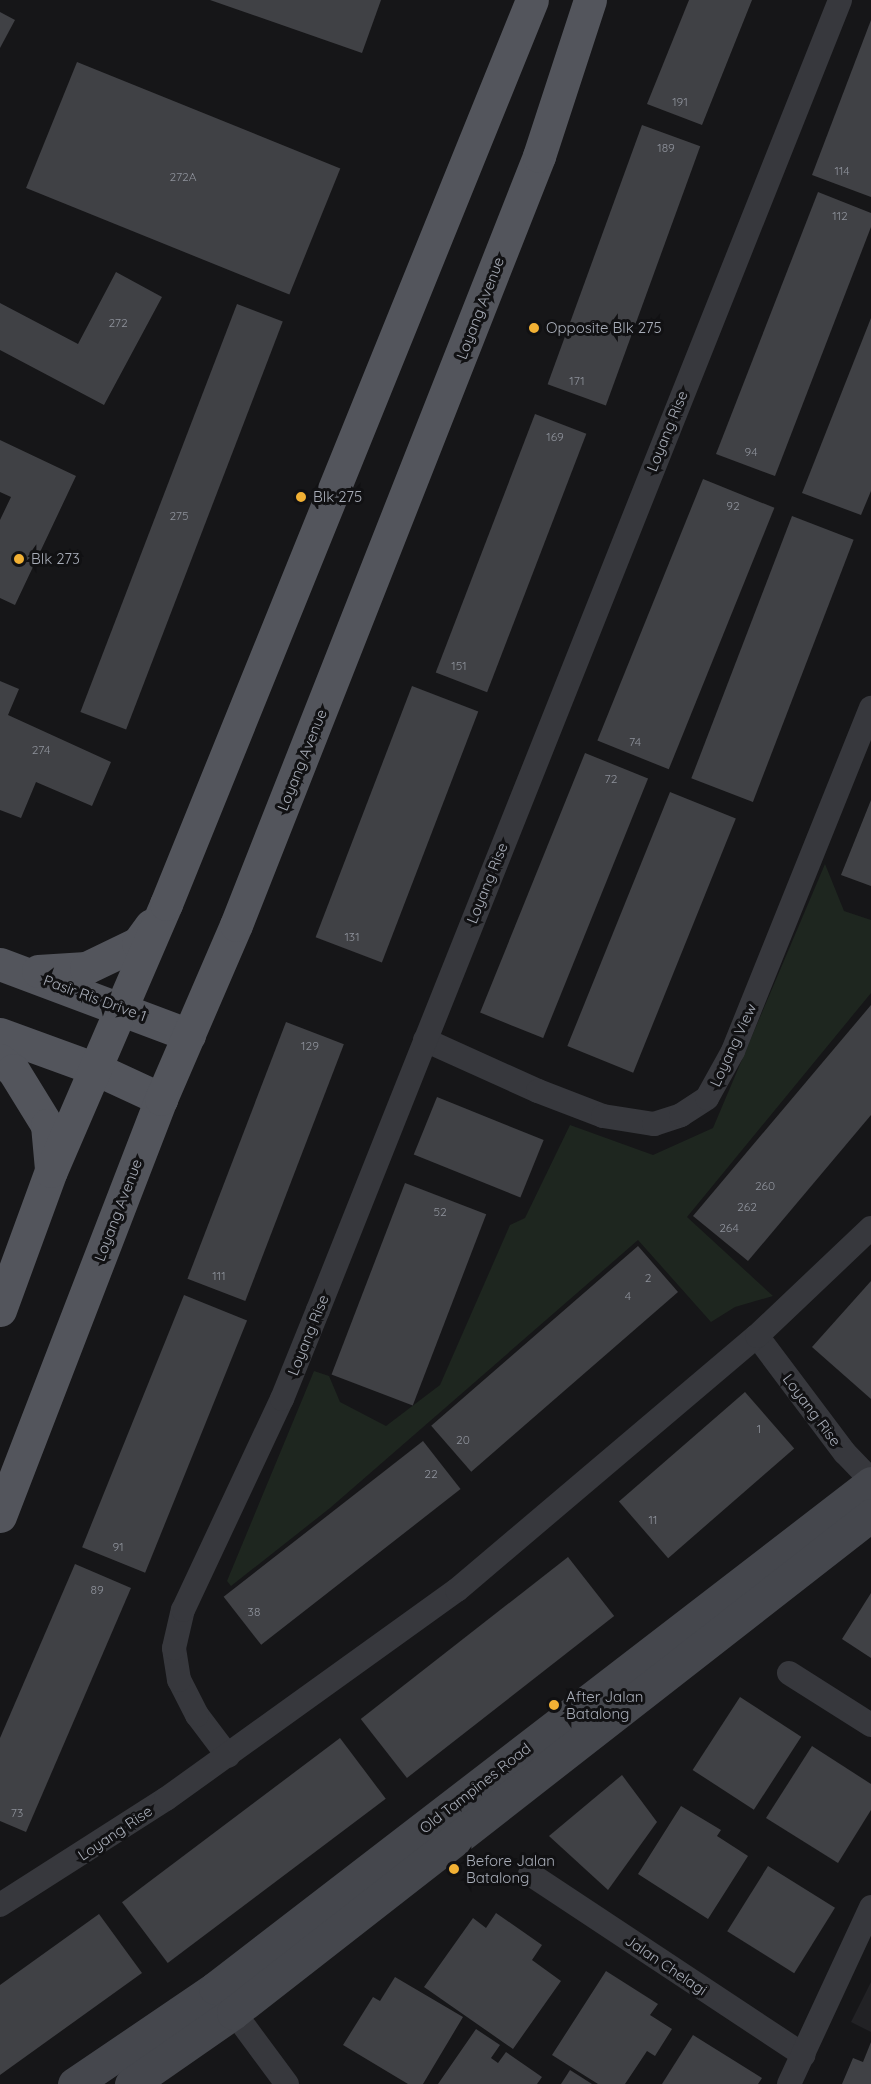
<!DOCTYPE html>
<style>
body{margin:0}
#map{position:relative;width:871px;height:2084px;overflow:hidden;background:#161618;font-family:Quicksand,sans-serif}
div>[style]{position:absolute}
.built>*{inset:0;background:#222225}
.green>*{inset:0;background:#1e261f}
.building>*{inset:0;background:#404145;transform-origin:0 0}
.street>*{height:24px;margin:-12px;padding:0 12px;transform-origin:12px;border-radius:12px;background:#37383d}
.secondary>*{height:33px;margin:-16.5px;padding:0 16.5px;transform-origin:16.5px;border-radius:16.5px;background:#45474d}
.primary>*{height:33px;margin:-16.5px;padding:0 16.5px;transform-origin:16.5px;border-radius:16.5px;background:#53555c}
.dots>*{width:16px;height:16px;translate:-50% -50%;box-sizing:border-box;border:3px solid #111113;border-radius:50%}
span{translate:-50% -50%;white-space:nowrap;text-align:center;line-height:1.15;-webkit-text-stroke:6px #111113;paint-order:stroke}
.number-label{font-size:12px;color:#8e929b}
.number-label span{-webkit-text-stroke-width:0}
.street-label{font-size:15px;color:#a8adb8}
.poi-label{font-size:15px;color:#a8adb8}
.left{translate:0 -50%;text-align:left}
</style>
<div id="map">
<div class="built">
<div style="clip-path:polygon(871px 1982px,871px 2032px,851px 2022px)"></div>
</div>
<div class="green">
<div style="clip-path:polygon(825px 864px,844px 911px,871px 920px,871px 993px,687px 1217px,773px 1296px,735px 1307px,711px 1322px,638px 1240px,330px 1508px,231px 1586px,227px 1581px,314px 1371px,329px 1376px,340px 1402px,386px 1426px,440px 1385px,510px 1225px,525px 1218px,570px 1125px,653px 1155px,713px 1128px)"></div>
</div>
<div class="building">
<div style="clip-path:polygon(210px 0,381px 0,362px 53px)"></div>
<div style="clip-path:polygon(689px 0,752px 0,702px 125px,647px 104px)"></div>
<div style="clip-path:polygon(0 12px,15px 20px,0 48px)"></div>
<div style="clip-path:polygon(871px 20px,871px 197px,812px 175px)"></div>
<div style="left:77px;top:62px;width:284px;height:136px;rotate:22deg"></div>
<div style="left:642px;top:125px;width:62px;height:276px;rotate:20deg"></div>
<div style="clip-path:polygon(818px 192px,871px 213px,871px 227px,775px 476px,716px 454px)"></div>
<div style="clip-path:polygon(116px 272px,162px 297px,104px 405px,0 350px,0 303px,78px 344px)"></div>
<div style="left:237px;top:304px;width:49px;height:437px;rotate:21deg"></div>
<div style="clip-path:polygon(871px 318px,871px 491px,861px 515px,802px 493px)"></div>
<div style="left:535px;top:414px;width:55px;height:277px;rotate:21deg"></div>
<div style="clip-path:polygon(0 440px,76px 476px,15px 605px,0 598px,0 520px,11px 497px,0 492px)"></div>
<div style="left:703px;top:479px;width:77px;height:282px;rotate:22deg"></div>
<div style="left:792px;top:516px;width:66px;height:281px;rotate:21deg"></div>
<div style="clip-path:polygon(0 681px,19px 689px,8px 715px,111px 762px,92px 806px,36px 782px,21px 818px,0 810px)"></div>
<div style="left:412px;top:686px;width:71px;height:269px;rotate:21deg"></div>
<div style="left:585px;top:753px;width:68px;height:280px;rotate:22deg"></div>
<div style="left:670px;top:792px;width:71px;height:274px;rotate:22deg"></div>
<div style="clip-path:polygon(871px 800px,871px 886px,841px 875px)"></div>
<div style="clip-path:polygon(871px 1005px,871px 1115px,748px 1261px,693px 1216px)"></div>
<div style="left:286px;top:1022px;width:62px;height:275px;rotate:21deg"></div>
<div style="left:437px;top:1097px;width:115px;height:62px;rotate:22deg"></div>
<div style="left:405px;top:1183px;width:87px;height:205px;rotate:21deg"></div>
<div style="left:638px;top:1246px;width:61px;height:274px;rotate:49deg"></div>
<div style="clip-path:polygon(871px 1281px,871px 1399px,812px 1347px)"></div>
<div style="left:184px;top:1295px;width:68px;height:272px;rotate:22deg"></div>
<div style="left:745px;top:1392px;width:75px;height:167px;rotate:49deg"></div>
<div style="left:423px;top:1441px;width:61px;height:253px;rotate:52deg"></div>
<div style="left:568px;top:1557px;width:75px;height:263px;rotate:52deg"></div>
<div style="clip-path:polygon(75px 1564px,131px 1588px,26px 1832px,0 1821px,0 1738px)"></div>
<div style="clip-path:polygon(871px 1593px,871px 1658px,842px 1639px)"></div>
<div style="left:740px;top:1697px;width:73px;height:87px;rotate:33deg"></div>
<div style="left:340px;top:1738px;width:76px;height:273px;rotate:53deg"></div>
<div style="clip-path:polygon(812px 1746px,871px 1784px,871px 1810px,838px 1863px,766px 1818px)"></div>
<div style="clip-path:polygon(622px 1775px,657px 1822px,608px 1890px,549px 1836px)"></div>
<div style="clip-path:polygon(681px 1806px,721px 1830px,717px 1836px,748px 1856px,708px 1919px,638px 1874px)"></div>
<div style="left:768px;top:1866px;width:79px;height:77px;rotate:32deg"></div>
<div style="clip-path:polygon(496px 1913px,542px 1945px,532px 1960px,561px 1981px,513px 2049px,424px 1987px,473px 1918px,486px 1928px)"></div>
<div style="clip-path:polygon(99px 1914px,142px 1973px,0 2075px,0 1985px)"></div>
<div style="clip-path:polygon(606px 1971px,658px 2004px,650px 2015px,672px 2029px,655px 2056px,647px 2051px,625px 2084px,598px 2084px,552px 2055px)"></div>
<div style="clip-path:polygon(395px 1977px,463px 2017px,423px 2084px,408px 2084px,343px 2045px,373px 1997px,380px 2001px)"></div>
<div style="clip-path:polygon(476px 2029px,500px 2045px,491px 2058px,498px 2063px,506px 2052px,542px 2077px,537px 2084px,438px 2084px)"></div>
<div style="clip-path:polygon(693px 2035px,762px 2078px,758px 2084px,662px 2084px)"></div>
<div style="clip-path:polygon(871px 2042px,871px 2084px,842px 2084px,853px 2058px,863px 2062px)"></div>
<div style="clip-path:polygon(570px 2070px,592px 2084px,561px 2084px)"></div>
</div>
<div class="street">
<div style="left:425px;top:1040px;width:124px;rotate:24.3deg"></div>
<div style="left:538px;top:1091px;width:70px;rotate:21deg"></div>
<div style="left:603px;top:1116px;width:52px;rotate:8.9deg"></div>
<div style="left:654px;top:1124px;width:28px;rotate:-18deg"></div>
<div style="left:681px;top:1115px;width:31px;rotate:-33deg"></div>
<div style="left:707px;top:1098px;width:54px;rotate:-61deg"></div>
<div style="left:733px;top:1051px;width:370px;rotate:-68.1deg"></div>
<div style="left:757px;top:1336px;width:146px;rotate:53.1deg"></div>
<div style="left:845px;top:1453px;width:37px;rotate:46deg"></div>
<div style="left:789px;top:1673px;width:97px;rotate:32.4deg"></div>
<div style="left:228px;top:1756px;width:51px;rotate:-127.1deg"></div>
<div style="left:197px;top:1715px;width:39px;rotate:-117deg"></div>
<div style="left:179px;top:1680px;width:32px;rotate:-99deg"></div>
<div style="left:174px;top:1648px;width:39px;rotate:-77deg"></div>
<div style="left:183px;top:1610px;width:233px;rotate:-64.9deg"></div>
<div style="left:282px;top:1399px;width:96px;rotate:-68deg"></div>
<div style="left:318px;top:1310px;width:1410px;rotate:-68.27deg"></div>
<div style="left:530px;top:1874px;width:328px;rotate:33.5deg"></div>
<div style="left:0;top:1905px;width:197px;rotate:-32.6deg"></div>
<div style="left:166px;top:1799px;width:358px;rotate:-35.7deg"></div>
<div style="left:457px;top:1590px;width:393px;rotate:-40.3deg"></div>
<div style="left:757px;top:1336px;width:157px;rotate:-43.5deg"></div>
<div style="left:224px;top:1999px;width:106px;rotate:53.5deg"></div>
<div style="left:789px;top:2084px;width:195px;rotate:-65.1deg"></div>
</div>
<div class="secondary">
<div style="left:74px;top:2084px;width:171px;rotate:-34.2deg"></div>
<div style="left:215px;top:1988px;width:828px;rotate:-37.59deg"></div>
<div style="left:131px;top:2084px;width:124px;rotate:-34.8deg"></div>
<div style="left:233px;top:2013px;width:809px;rotate:-37.97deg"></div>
</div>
<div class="primary">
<div style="left:0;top:964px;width:202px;rotate:20.6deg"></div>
<div style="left:38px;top:971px;width:48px;rotate:-3.6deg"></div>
<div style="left:86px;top:968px;width:58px;rotate:-25.7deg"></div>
<div style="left:138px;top:943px;width:22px;rotate:-54deg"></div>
<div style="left:0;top:1034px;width:102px;rotate:20deg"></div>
<div style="left:96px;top:1069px;width:72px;rotate:24.8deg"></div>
<div style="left:0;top:1060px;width:16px;rotate:38deg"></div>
<div style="left:13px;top:1070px;width:65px;rotate:58.3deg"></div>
<div style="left:47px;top:1125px;width:44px;rotate:84.8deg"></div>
<div style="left:0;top:1310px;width:148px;rotate:-69.9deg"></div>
<div style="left:51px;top:1171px;width:291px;rotate:-66.7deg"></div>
<div style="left:166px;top:904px;width:975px;rotate:-67.96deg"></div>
<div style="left:0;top:1516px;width:447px;rotate:-68.9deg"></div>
<div style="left:161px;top:1099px;width:189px;rotate:-66.7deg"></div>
<div style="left:236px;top:925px;width:827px;rotate:-68.49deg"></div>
<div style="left:539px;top:156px;width:164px;rotate:-71.9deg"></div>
</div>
<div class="dots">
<div style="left:534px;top:328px;background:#f2b134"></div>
<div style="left:301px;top:497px;background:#f2b134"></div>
<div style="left:19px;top:559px;background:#f2b134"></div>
<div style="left:554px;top:1705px;background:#f2b134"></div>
<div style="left:454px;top:1869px;background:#f2b134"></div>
</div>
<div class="number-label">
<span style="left:680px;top:102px">191</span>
<span style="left:666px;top:148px">189</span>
<span style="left:842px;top:171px">114</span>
<span style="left:183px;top:177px">272A</span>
<span style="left:840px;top:216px">112</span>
<span style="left:118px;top:323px">272</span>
<span style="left:577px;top:381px">171</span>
<span style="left:555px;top:437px">169</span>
<span style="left:751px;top:452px">94</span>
<span style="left:733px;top:506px">92</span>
<span style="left:179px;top:516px">275</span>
<span style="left:459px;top:666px">151</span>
<span style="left:635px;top:742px">74</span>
<span style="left:41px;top:750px">274</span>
<span style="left:611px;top:779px">72</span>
<span style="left:352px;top:937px">131</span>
<span style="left:310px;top:1046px">129</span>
<span style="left:765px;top:1186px">260</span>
<span style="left:747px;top:1207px">262</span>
<span style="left:440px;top:1212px">52</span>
<span style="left:729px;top:1228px">264</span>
<span style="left:219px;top:1276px">111</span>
<span style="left:648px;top:1278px">2</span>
<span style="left:628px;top:1296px">4</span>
<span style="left:759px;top:1429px">1</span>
<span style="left:463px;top:1440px">20</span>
<span style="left:431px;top:1474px">22</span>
<span style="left:653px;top:1520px">11</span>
<span style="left:118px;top:1547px">91</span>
<span style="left:97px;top:1590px">89</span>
<span style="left:254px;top:1612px">38</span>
<span style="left:17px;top:1813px">73</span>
</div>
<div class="street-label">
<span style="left:480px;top:308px;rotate:-69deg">Loyang Avenue</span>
<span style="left:667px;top:431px;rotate:-68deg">Loyang Rise</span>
<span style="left:302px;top:760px;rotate:-68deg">Loyang Avenue</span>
<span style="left:487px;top:883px;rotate:-68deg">Loyang Rise</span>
<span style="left:95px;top:998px;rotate:20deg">Pasir Ris Drive 1</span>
<span style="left:733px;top:1045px;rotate:-65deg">Loyang View</span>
<span style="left:118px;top:1210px;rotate:-69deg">Loyang Avenue</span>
<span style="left:308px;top:1335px;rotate:-68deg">Loyang Rise</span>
<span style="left:812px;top:1410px;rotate:53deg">Loyang Rise</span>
<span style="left:475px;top:1788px;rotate:-38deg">Old Tampines Road</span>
<span style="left:115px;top:1833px;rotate:-34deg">Loyang Rise</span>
<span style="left:666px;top:1965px;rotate:34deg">Jalan Chelagi</span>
</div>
<div class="poi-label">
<span class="left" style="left:546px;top:328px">Opposite Blk 275</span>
<span class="left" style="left:313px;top:497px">Blk 275</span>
<span class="left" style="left:31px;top:559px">Blk 273</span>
<span class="left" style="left:566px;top:1705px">After Jalan<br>Batalong</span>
<span class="left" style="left:466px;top:1869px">Before Jalan<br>Batalong</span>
</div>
</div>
